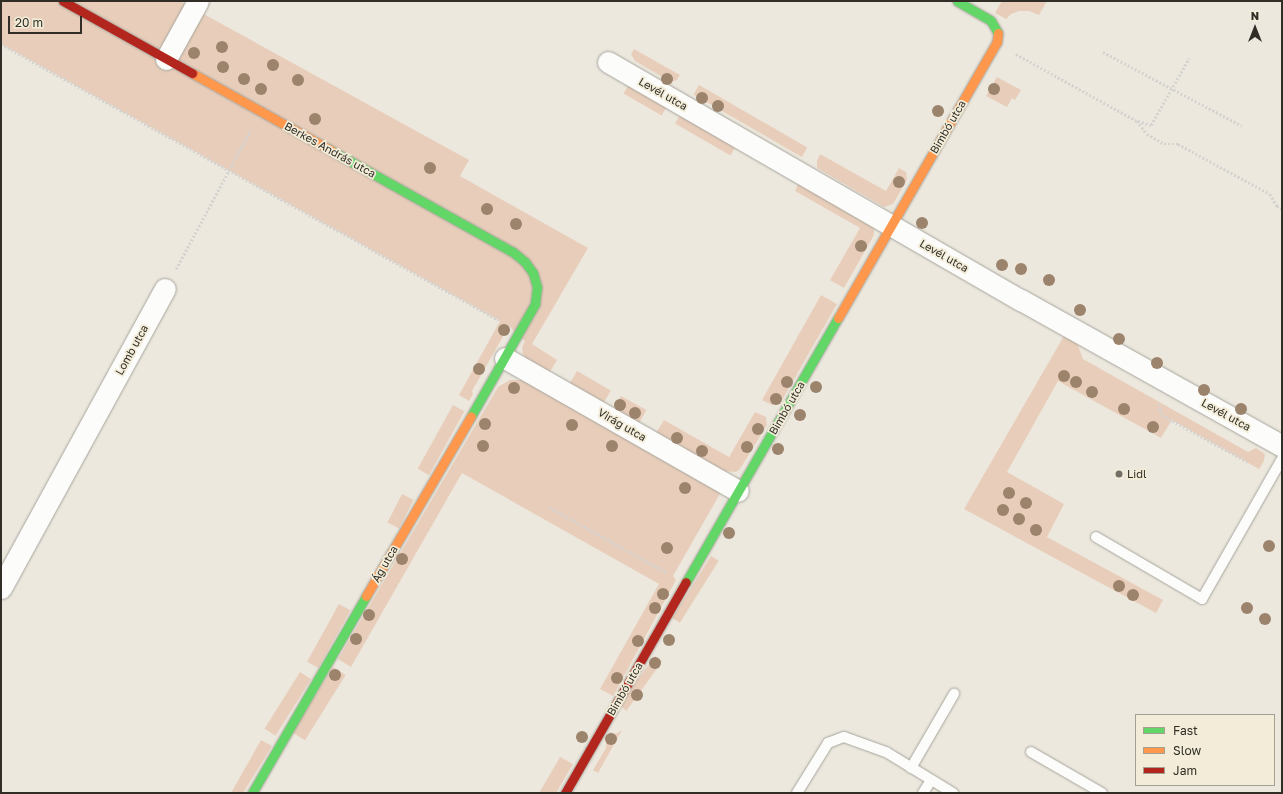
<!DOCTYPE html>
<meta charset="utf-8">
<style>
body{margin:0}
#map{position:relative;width:1283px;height:794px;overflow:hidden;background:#ece8de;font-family:"Golos Text",sans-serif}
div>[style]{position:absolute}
.green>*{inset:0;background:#e8ceba;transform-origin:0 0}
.path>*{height:2.5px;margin-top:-1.25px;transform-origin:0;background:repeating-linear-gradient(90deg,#d4d3d0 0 2px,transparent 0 4px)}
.roads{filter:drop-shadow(0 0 1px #a7a49c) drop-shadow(0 0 1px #a7a49c)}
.lane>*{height:10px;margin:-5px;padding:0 5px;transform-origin:5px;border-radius:5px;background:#fcfcfa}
.street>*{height:21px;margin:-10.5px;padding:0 10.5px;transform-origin:10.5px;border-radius:10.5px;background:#fcfcfa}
.fast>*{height:9px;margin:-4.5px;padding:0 4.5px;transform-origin:4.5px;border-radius:4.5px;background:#63d668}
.slow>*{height:9px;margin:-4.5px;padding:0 4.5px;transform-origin:4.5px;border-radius:4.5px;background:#ff974d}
.jam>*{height:9px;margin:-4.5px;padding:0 4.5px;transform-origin:4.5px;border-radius:4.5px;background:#b3261e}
.trees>*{width:12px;height:12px;margin:-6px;border-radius:50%;background:#9c836c}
.dots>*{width:11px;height:11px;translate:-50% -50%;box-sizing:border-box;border:2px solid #f2ecd8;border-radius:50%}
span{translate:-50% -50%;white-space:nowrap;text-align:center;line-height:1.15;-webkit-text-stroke:3.5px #f2ecd8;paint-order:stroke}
.street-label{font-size:11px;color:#302e27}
.poi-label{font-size:11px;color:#302e27}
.left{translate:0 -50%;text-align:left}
.frame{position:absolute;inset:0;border:2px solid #302e27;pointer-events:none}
.legend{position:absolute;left:1135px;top:714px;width:140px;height:72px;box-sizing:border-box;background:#f2ecd8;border:1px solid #a4a091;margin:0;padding:5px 7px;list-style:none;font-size:12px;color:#302e27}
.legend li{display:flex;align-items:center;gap:8px;height:20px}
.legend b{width:20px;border:1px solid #a4a091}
.north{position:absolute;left:1235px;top:8px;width:40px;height:40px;-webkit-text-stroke:3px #f2ecd8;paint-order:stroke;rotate:0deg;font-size:11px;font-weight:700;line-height:16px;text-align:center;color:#302e27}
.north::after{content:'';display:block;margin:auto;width:14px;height:18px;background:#302e27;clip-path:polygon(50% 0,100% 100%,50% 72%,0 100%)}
.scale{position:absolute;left:8px;top:16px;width:74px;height:18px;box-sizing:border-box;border:2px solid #302e27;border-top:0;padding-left:5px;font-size:12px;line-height:14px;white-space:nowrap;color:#302e27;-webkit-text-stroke:3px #f2ecd8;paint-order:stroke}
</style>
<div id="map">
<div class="green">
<div style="clip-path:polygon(1px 1px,180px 1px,469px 160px,460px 176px,588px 248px,532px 344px,557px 360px,549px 373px,527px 360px,523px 354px,522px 347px,525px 341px,509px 326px,472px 391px,473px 394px,469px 401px,459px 395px,500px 321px,1px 44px)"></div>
<div style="clip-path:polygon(1002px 1px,1047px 1px,1039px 15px,1029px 11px,1019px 11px,1011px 14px,1006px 19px,995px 13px)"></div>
<div style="clip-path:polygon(634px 49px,680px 75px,677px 80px,671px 82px,635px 61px,631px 54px)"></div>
<div style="clip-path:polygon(997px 77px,1021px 90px,1015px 100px,1012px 98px,1007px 107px,986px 96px)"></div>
<div style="left:629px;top:84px;width:44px;height:11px;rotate:30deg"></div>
<div style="left:699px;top:85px;width:125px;height:11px;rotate:30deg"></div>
<div style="left:681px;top:113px;width:64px;height:12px;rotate:30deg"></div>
<div style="clip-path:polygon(820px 154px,886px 191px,899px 168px,906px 172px,907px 180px,893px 204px,884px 207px,817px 168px,817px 161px)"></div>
<div style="clip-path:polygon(800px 180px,869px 220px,874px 228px,874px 235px,844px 288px,830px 280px,860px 228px,795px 191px)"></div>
<div style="clip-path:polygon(821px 295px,837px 304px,781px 402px,772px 405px,762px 400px)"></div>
<div style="clip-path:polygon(1065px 334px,1076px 340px,1083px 359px,1248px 452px,1256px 448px,1265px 454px,1264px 461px,1259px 469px,1172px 420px,1161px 438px,1058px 381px,1007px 472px,1064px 504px,1047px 537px,1163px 600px,1156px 613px,964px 509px)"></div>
<div style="left:577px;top:371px;width:39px;height:14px;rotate:30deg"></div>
<div style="clip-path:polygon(510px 380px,523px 380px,721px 492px,673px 576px,676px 580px,613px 696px,600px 689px,659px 584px,462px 473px,351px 667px,338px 659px,498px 387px)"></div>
<div style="left:621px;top:396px;width:29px;height:15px;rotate:29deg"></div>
<div style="left:453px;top:405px;width:13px;height:73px;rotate:29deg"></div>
<div style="clip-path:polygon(755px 412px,766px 417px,767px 425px,740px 469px,736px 472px,724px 471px,656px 433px,664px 420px,729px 457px)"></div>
<div style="left:402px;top:494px;width:13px;height:32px;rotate:27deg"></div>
<div style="left:711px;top:556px;width:9px;height:73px;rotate:32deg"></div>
<div style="left:339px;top:604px;width:13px;height:66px;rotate:29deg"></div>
<div style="left:655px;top:656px;width:9px;height:61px;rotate:36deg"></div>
<div style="left:333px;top:667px;width:15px;height:77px;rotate:32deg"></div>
<div style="left:300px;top:672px;width:13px;height:67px;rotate:32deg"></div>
<div style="clip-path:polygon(622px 730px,598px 773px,593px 770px,606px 748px,606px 740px,610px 732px,616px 734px)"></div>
<div style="clip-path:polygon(261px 740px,272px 746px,243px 793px,231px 793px)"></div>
<div style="clip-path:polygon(560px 757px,573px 764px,556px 793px,539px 793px)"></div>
</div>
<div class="path">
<div style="left:1px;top:44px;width:569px;rotate:29deg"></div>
<div style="left:1103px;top:52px;width:157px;rotate:28deg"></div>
<div style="left:1016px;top:54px;width:138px;rotate:29deg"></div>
<div style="left:1137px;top:121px;width:16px;rotate:52deg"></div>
<div style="left:1147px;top:134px;width:20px;rotate:30deg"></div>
<div style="left:1164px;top:144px;width:14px"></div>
<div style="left:1178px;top:144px;width:105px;rotate:28.5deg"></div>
<div style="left:1270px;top:194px;width:14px;rotate:60deg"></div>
<div style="left:1277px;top:206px;width:6px;rotate:31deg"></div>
<div style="left:1138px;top:121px;width:14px;rotate:17deg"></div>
<div style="left:1151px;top:125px;width:77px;rotate:-60.4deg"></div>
<div style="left:176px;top:269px;width:157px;rotate:-61.8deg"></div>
<div style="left:1159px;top:404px;width:11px;rotate:75deg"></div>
<div style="left:1162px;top:415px;width:100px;rotate:28.6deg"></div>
<div style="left:549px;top:507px;width:134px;rotate:29.1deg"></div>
</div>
<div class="roads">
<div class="lane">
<div style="left:1096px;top:537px;width:123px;rotate:30.3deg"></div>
<div style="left:1202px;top:599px;width:161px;rotate:-60.3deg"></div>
<div style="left:1031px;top:752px;width:82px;rotate:30deg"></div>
<div style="left:911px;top:768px;width:86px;rotate:-59.8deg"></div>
<div style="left:797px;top:793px;width:59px;rotate:-58.2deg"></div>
<div style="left:828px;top:743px;width:17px;rotate:-21deg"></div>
<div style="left:844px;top:737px;width:45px;rotate:19.7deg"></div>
<div style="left:886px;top:752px;width:79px;rotate:31.5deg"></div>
<div style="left:923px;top:793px;width:15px;rotate:-58deg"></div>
</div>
<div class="street">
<div style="left:166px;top:59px;width:66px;rotate:-61.1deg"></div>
<div style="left:608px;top:62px;width:477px;rotate:30deg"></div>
<div style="left:1021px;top:300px;width:299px;rotate:29.2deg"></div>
<div style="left:505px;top:358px;width:268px;rotate:29.7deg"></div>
<div style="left:1px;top:588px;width:341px;rotate:-61.3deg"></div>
</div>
<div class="fast">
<div style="left:957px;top:1px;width:39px;rotate:30deg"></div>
<div style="left:991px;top:21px;width:14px;rotate:60deg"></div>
<div style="left:332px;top:151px;width:207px;rotate:29.2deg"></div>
<div style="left:513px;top:252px;width:16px;rotate:40deg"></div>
<div style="left:525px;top:262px;width:14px;rotate:54deg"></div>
<div style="left:533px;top:273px;width:15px;rotate:74deg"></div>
<div style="left:537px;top:287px;width:17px;rotate:97deg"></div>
<div style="left:535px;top:304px;width:129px;rotate:119.7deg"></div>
<div style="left:686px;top:582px;width:305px;rotate:-60.1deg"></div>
<div style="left:252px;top:793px;width:228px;rotate:-59.9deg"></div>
</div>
<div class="slow">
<div style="left:192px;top:73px;width:160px;rotate:29.1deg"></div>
<div style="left:838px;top:318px;width:319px;rotate:-60.1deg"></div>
<div style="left:997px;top:42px;width:9px;rotate:-84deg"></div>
<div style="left:366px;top:596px;width:208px;rotate:-59.7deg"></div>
</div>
<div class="jam">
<div style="left:63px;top:1px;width:148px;rotate:29.2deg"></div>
<div style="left:565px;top:793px;width:243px;rotate:-60.2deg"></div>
</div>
</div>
<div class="trees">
<div style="left:222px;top:47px"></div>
<div style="left:194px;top:53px"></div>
<div style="left:273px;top:65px"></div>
<div style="left:223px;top:67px"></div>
<div style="left:244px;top:79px"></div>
<div style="left:667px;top:79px"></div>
<div style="left:298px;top:80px"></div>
<div style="left:261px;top:89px"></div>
<div style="left:994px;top:89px"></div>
<div style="left:702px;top:98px"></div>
<div style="left:718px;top:106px"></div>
<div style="left:938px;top:111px"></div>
<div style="left:315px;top:119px"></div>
<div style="left:430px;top:168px"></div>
<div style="left:899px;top:182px"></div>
<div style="left:487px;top:209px"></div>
<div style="left:922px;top:223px"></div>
<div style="left:516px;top:224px"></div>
<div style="left:861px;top:246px"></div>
<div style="left:1002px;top:265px"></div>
<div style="left:1021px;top:269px"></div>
<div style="left:1049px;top:280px"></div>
<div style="left:1080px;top:310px"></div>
<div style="left:504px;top:330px"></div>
<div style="left:1119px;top:339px"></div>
<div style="left:1157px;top:363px"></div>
<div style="left:479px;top:369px"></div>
<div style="left:1064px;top:376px"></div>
<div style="left:787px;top:382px"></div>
<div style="left:1076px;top:382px"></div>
<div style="left:816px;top:387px"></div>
<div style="left:514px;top:388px"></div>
<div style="left:1204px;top:390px"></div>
<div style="left:1092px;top:392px"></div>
<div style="left:776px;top:399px"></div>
<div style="left:620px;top:405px"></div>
<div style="left:1124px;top:409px"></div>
<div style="left:1241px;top:409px"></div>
<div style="left:635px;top:413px"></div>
<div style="left:800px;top:415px"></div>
<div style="left:485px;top:424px"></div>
<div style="left:572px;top:425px"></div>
<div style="left:1153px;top:427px"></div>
<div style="left:758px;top:429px"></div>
<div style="left:677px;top:438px"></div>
<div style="left:483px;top:446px"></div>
<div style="left:612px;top:446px"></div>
<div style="left:747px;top:447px"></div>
<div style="left:778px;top:449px"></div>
<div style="left:702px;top:451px"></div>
<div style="left:685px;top:488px"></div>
<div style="left:1009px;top:493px"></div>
<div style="left:1026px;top:503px"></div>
<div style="left:1003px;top:510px"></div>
<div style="left:1019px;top:519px"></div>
<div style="left:1036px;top:530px"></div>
<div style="left:729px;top:533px"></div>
<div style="left:1269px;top:546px"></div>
<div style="left:667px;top:548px"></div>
<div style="left:402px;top:559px"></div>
<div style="left:1119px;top:586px"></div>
<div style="left:663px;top:594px"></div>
<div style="left:1133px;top:595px"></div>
<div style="left:655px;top:608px"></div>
<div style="left:1247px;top:608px"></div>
<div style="left:369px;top:615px"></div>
<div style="left:1265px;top:619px"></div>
<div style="left:356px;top:639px"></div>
<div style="left:669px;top:640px"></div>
<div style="left:638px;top:641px"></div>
<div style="left:655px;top:663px"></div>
<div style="left:335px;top:675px"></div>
<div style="left:617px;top:678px"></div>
<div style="left:637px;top:695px"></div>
<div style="left:582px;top:737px"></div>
<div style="left:611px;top:739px"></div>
</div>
<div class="dots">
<div style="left:1119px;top:474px;background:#726f67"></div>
</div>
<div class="street-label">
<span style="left:663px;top:94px;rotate:30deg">Levél utca</span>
<span style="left:948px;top:127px;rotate:-60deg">Bimbó utca</span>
<span style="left:330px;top:150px;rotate:29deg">Berkes András utca</span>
<span style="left:944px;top:256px;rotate:30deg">Levél utca</span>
<span style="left:132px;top:350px;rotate:-61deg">Lomb utca</span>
<span style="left:787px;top:408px;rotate:-60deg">Bimbó utca</span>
<span style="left:1226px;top:415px;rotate:29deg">Levél utca</span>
<span style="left:622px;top:425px;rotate:30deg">Virág utca</span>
<span style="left:385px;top:564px;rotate:-60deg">Ág utca</span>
<span style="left:625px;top:689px;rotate:-60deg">Bimbó utca</span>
</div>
<div class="poi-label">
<span class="left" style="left:1127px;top:474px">Lidl</span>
</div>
<div class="frame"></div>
<ul class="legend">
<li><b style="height:5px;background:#63d668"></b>Fast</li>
<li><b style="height:5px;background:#ff974d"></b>Slow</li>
<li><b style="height:5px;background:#b3261e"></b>Jam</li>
</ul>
<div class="north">N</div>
<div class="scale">20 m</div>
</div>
